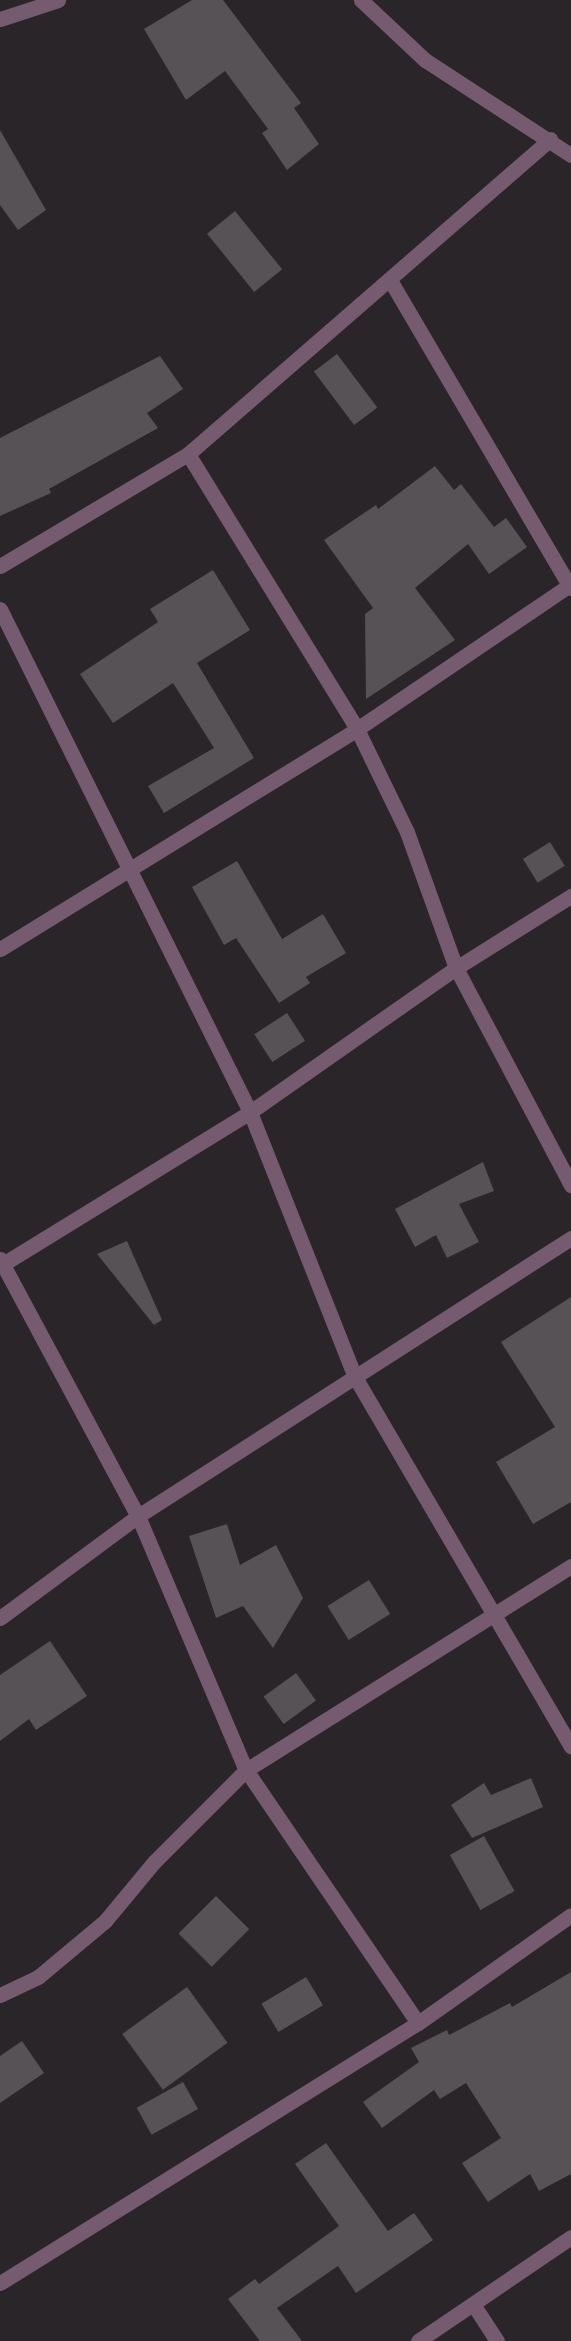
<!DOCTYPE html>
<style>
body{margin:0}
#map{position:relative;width:571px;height:2341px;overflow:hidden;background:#292528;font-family:"Sofia Sans Condensed",sans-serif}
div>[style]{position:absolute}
.building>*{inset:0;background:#565255;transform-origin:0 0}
.minor>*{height:15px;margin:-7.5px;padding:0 7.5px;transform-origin:7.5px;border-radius:7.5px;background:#755a70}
span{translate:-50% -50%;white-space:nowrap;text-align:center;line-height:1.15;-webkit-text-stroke:4.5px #1f1c1e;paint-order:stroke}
</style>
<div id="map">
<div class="building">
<div style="clip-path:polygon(192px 0,223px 0,301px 103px,294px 108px,319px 144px,287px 170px,262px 133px,268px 129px,225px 71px,186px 100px,144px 29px)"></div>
<div style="clip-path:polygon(0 130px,46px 210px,18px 230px,0 205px)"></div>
<div style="left:235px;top:211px;width:75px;height:36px;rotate:51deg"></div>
<div style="left:337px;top:354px;width:67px;height:29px;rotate:53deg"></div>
<div style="clip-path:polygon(160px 356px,183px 389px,147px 413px,158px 428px,49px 489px,51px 493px,0 516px,0 438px)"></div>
<div style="clip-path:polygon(435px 466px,454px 490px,461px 484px,494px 527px,506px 518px,527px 547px,489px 574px,468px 544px,415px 588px,455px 640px,366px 699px,365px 614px,373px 608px,324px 540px,376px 505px,378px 509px)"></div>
<div style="clip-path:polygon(213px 570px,250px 630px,197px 663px,254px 758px,164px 813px,148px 786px,214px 748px,173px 683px,113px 723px,80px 674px,158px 622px,150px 609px)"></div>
<div style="left:550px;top:842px;width:28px;height:32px;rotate:58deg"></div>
<div style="clip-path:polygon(237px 861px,282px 939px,323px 914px,346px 953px,306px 977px,310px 983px,279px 1003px,236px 938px,224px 945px,192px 887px)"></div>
<div style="left:287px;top:1013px;width:33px;height:39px;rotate:57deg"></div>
<div style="clip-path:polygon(483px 1162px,494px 1191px,459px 1204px,479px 1242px,447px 1258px,436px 1235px,415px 1247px,395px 1209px)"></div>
<div style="clip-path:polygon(127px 1241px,162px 1320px,154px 1325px,97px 1254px)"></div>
<div style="clip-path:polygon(571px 1297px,571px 1502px,533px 1524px,496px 1462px,555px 1427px,501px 1342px)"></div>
<div style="clip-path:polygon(227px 1524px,240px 1565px,276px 1545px,303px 1598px,273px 1648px,243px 1606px,216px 1618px,189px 1536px)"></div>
<div style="left:369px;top:1580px;width:40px;height:49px;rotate:58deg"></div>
<div style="clip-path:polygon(50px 1641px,87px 1696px,36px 1730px,29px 1719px,0 1741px,0 1675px)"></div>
<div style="left:296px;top:1673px;width:34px;height:40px;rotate:54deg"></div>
<div style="clip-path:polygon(531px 1778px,543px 1807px,472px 1838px,451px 1805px,484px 1783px,491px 1795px)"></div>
<div style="left:484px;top:1836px;width:63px;height:39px;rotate:61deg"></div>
<div style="left:216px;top:1896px;width:47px;height:53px;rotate:45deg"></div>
<div style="clip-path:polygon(571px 1972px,571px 2174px,539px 2191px,530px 2174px,488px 2202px,462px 2163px,501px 2138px,466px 2083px,440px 2099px,434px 2090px,382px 2128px,363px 2102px,419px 2062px,411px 2048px,447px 2030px,449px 2035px,510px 2003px,512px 2007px)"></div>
<div style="left:306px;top:1977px;width:33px;height:52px;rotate:59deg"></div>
<div style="left:187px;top:1987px;width:69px;height:80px;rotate:54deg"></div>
<div style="clip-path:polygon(22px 2041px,44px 2073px,0 2103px,0 2056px)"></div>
<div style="left:183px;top:2082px;width:31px;height:53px;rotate:61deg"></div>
<div style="clip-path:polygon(326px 2143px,388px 2231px,414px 2213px,433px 2240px,356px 2293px,338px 2266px,277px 2308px,302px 2341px,260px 2341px,228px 2299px,255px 2279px,259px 2284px,339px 2226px,295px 2164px)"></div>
</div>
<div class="minor">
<div style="left:361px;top:0;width:88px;rotate:43.2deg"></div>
<div style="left:425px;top:60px;width:174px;rotate:33.1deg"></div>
<div style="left:0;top:19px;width:61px;rotate:-18.1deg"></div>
<div style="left:390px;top:280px;width:357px;rotate:59.6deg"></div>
<div style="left:188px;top:454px;width:323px;rotate:58.4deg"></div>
<div style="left:357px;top:729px;width:114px;rotate:64.1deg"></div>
<div style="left:407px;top:832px;width:145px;rotate:70.2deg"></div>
<div style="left:456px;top:968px;width:246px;rotate:62.1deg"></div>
<div style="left:0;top:566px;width:219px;rotate:-30.8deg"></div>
<div style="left:188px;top:454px;width:480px;rotate:-41deg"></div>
<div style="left:0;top:609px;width:562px;rotate:63.57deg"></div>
<div style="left:250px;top:1112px;width:285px;rotate:68.4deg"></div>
<div style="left:355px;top:1377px;width:428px;rotate:59.7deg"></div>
<div style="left:0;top:949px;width:419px;rotate:-31.6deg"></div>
<div style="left:357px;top:729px;width:258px;rotate:-34.1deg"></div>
<div style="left:0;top:1259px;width:292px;rotate:61.8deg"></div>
<div style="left:138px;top:1516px;width:276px;rotate:67deg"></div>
<div style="left:246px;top:1770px;width:306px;rotate:55.8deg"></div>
<div style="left:418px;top:2023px;width:187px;rotate:-35.2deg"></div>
<div style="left:3px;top:1264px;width:290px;rotate:-31.6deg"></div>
<div style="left:250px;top:1112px;width:251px;rotate:-35deg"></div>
<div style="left:456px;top:968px;width:136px;rotate:-32.1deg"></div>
<div style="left:0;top:1618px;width:172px;rotate:-36.5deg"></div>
<div style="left:138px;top:1516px;width:515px;rotate:-32.7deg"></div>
<div style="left:0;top:1995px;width:42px;rotate:-25.3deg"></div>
<div style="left:38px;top:1977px;width:87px;rotate:-39.9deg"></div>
<div style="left:105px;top:1921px;width:77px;rotate:-50.3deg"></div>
<div style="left:154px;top:1862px;width:130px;rotate:-45deg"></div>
<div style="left:246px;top:1770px;width:384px;rotate:-32.1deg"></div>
<div style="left:0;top:2283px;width:492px;rotate:-31.9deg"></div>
<div style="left:473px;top:2304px;width:44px;rotate:57deg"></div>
<div style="left:418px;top:2341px;width:185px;rotate:-34.2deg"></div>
</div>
</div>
